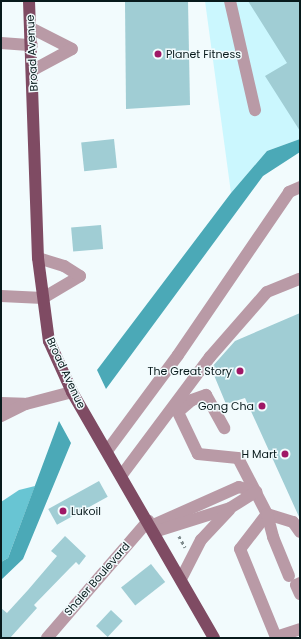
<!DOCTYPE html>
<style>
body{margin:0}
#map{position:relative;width:301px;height:639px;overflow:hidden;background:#f2fbfd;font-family:Poppins,sans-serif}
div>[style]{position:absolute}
.built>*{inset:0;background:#cbf7fe}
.forest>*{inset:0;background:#68c5d3}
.water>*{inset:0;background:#4ba9b7}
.building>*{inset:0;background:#a0cdd4;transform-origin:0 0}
.path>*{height:2.5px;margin-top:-1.25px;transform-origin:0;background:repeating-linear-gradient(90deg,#7e8b8d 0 3px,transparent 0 6px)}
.minor>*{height:12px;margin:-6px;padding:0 6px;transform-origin:6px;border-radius:6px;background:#b99aa6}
.major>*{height:12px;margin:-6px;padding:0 6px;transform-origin:6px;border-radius:6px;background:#7f4b63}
.dots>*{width:11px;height:11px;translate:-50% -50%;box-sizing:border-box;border:2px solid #f2fbfd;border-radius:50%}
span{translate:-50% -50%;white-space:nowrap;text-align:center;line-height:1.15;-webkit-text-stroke:3px #f2fbfd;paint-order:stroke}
.street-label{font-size:11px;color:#081a1c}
.poi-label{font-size:11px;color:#081a1c}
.left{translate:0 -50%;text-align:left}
.right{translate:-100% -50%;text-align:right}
.frame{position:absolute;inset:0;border:2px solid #081a1c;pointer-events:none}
</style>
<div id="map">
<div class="built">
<div style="clip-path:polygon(205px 1px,300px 1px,300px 139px,267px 151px,231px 193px)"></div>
</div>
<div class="forest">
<div style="clip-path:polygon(35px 486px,8px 558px,1px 562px,1px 502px,19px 490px)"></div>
</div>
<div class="water">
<div style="clip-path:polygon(300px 139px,300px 152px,263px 176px,106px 389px,97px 370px,231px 193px,267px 151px)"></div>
<div style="clip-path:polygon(59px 421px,71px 443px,23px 559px,1px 580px,1px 562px,8px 558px)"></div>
</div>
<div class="building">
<div style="clip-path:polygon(169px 1px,188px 1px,190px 105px,126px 109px,125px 2px)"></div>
<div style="clip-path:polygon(248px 1px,300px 1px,300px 131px,265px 76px,287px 63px)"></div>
<div style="left:114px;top:139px;width:29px;height:33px;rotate:84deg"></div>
<div style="left:101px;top:225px;width:24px;height:30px;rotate:85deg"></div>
<div style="clip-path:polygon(300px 313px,300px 519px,245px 398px,226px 404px,211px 368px,235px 341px)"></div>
<div style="left:99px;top:481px;width:18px;height:58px;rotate:61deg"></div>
<div style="clip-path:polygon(65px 536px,86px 556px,79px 565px,76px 562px,70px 568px,34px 605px,37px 608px,10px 638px,1px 638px,1px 608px,7px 613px,28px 590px,57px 556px,51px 551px)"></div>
<div style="left:151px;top:564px;width:23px;height:38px;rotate:52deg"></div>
<div style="left:111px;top:610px;width:16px;height:22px;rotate:43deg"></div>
</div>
<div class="path">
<div style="left:179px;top:536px;width:13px;rotate:61deg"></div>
</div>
<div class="minor">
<div style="left:230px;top:1px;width:112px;rotate:77.1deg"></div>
<div style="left:31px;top:28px;width:46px;rotate:27.1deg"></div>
<div style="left:1px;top:43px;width:31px;rotate:4deg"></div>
<div style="left:33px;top:70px;width:44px;rotate:-28.3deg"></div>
<div style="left:1px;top:296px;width:42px;rotate:2.7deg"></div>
<div style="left:43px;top:298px;width:43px;rotate:-30.7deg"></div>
<div style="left:80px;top:276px;width:19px;rotate:-148deg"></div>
<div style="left:64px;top:266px;width:27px;rotate:-163deg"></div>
<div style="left:1px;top:403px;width:23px;rotate:2deg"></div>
<div style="left:175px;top:406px;width:53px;rotate:64.4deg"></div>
<div style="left:198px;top:454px;width:40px;rotate:5.7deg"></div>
<div style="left:238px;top:458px;width:63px;rotate:62.6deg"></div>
<div style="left:267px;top:514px;width:27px;rotate:17deg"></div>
<div style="left:293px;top:522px;width:12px;rotate:55deg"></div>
<div style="left:178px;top:412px;width:18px;rotate:-41deg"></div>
<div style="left:192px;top:400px;width:15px;rotate:-20deg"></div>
<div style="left:206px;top:395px;width:38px;rotate:61deg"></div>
<div style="left:1px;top:416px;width:28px;rotate:-26deg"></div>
<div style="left:26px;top:404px;width:48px;rotate:-14.6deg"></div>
<div style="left:107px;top:451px;width:119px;rotate:-53.5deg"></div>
<div style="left:178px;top:355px;width:197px;rotate:-55.7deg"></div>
<div style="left:289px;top:192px;width:12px;rotate:-24deg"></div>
<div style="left:121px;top:476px;width:149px;rotate:-53.2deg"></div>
<div style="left:210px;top:357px;width:86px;rotate:-48.8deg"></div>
<div style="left:267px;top:292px;width:35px;rotate:-22deg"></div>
<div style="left:267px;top:514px;width:44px;rotate:127.6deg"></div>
<div style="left:240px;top:549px;width:95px;rotate:67.8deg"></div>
<div style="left:276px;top:637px;width:25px;rotate:-18deg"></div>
<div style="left:267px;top:514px;width:24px;rotate:75deg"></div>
<div style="left:273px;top:537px;width:42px;rotate:67.7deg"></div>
<div style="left:151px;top:526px;width:96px;rotate:-23.9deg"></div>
<div style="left:239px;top:487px;width:18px;rotate:16deg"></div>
<div style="left:154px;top:532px;width:80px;rotate:-17.5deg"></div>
<div style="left:230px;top:508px;width:31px;rotate:-32deg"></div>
<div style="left:181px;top:579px;width:44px;rotate:-62.9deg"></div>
<div style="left:201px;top:540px;width:42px;rotate:-46.9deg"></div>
<div style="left:300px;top:583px;width:4px;rotate:153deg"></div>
<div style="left:296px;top:585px;width:10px;rotate:66deg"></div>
<div style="left:47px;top:638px;width:155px;rotate:-49.2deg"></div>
</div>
<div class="major">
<div style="left:29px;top:1px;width:257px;rotate:88deg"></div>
<div style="left:38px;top:258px;width:84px;rotate:82.5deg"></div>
<div style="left:49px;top:341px;width:56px;rotate:65.7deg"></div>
<div style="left:72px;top:392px;width:284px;rotate:60deg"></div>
</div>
<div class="dots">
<div style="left:158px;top:54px;background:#9f1766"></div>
<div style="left:240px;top:371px;background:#9f1766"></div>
<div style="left:262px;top:406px;background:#9f1766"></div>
<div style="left:285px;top:454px;background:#9f1766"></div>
<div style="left:63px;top:511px;background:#9f1766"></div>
</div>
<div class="street-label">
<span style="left:32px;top:53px;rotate:-93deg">Broad Avenue</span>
<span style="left:66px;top:373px;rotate:65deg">Broad Avenue</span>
<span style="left:97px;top:579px;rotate:-49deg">Shaler Boulevard</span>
</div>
<div class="poi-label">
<span class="left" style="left:166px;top:54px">Planet Fitness</span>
<span class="right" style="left:232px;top:371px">The Great Story</span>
<span class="right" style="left:254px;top:406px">Gong Cha</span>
<span class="right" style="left:277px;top:454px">H Mart</span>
<span class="left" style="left:71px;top:511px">Lukoil</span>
</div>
<div class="frame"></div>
</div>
